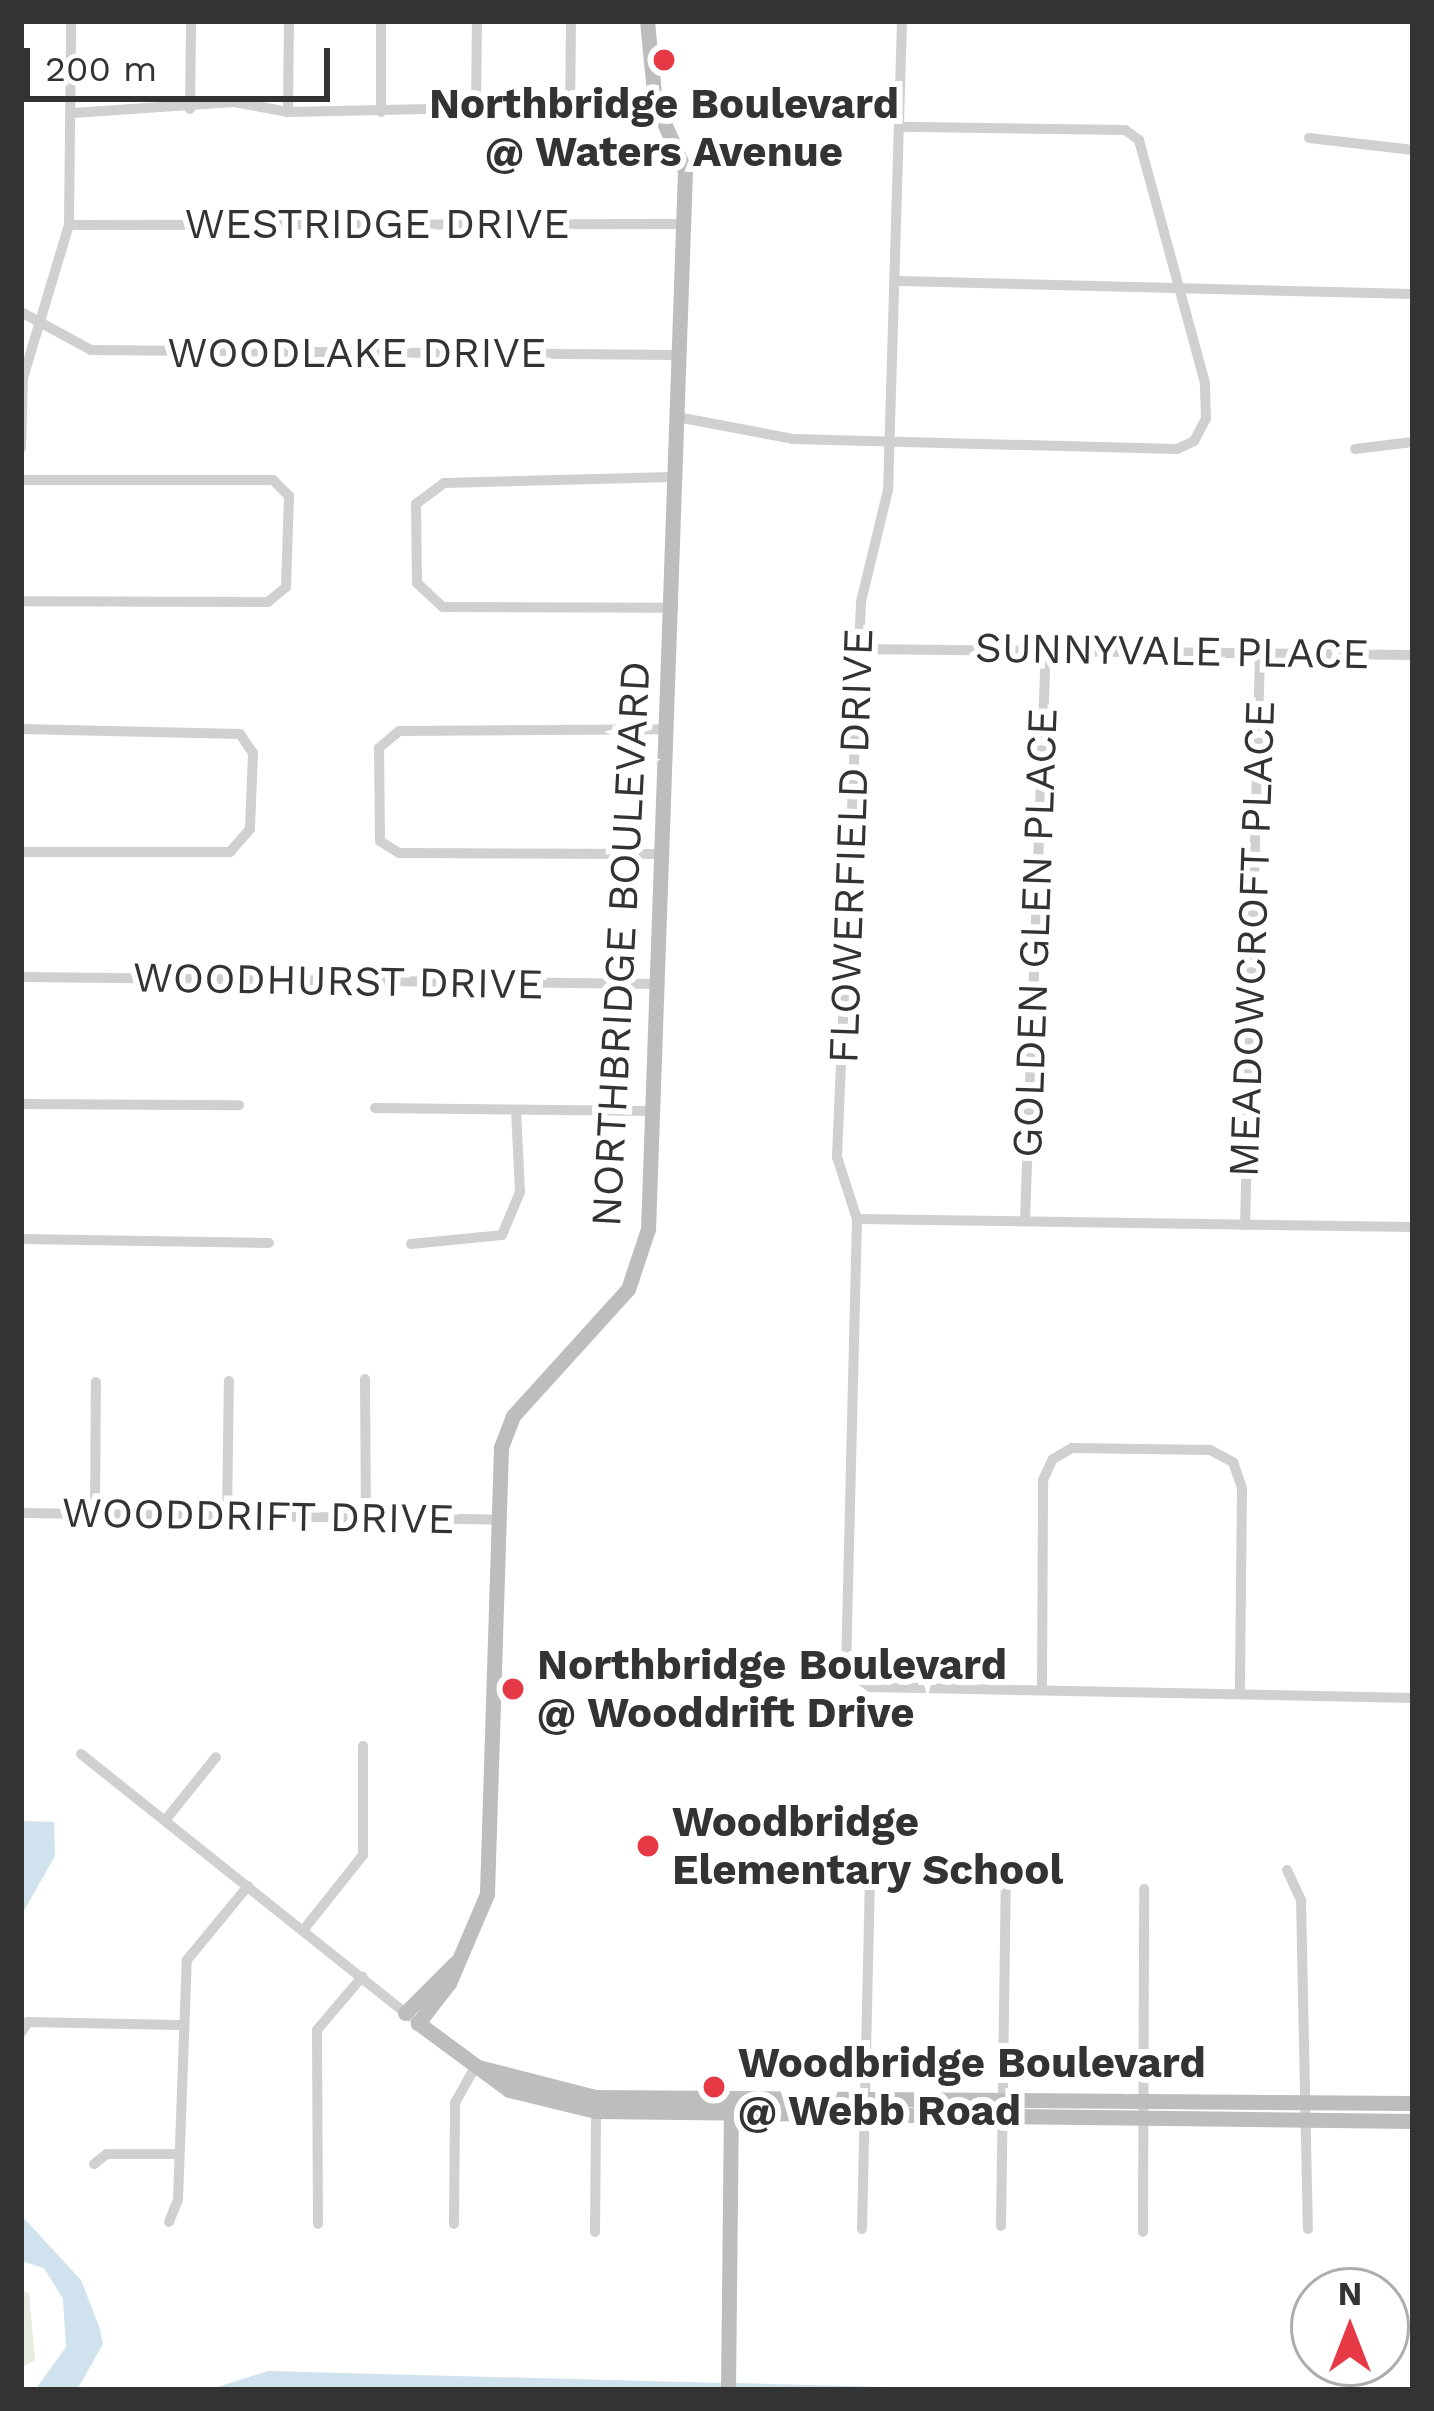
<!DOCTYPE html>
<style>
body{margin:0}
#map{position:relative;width:1434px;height:2411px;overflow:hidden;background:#fff;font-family:"Work Sans",sans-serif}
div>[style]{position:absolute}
.green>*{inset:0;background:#e6ecdf}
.water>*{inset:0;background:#cfe2ee}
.street>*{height:10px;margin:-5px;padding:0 5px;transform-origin:5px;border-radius:5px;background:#d0d0d0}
.secondary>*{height:15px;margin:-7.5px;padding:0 7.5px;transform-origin:7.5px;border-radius:7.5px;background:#bdbdbd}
.dots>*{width:33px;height:33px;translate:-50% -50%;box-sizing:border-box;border:6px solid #fff;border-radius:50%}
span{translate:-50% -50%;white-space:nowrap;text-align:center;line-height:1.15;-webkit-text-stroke:12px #fff;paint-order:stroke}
.poi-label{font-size:42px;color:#333;font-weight:700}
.left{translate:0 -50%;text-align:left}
.street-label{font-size:42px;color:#333}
.frame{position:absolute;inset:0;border:24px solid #333;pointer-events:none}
.north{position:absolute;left:1290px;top:2267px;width:120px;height:120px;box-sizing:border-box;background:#fff;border:3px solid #adadad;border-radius:50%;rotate:0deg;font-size:33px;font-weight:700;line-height:48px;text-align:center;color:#333}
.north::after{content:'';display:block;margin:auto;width:42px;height:54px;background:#e63946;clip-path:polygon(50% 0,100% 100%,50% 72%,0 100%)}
.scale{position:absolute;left:24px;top:48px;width:306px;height:54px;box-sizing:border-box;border:6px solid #333;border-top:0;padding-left:15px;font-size:36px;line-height:42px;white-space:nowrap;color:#333;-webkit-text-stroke:9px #fff;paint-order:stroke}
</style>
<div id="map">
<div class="green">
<div style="clip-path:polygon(21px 2291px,29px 2293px,35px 2360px,21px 2368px)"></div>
</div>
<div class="water">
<div style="clip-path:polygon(21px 1821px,54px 1822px,55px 1856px,21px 1916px)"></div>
<div style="clip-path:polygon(21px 2215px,81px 2280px,100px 2329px,103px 2344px,77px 2390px,35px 2390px,66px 2347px,63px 2299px,44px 2268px,21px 2261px)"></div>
<div style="clip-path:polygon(268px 2371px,723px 2383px,722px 2390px,208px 2390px)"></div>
<div style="clip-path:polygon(733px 2383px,1002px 2390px,733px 2390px)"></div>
</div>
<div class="street">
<div style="left:381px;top:21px;width:91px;rotate:90deg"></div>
<div style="left:902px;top:21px;width:469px;rotate:91.7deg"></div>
<div style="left:888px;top:490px;width:115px;rotate:103.6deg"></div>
<div style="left:861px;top:602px;width:556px;rotate:92.48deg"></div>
<div style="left:837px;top:1157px;width:65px;rotate:72.1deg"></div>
<div style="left:857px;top:1219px;width:452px;rotate:91.4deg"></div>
<div style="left:846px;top:1671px;width:30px;rotate:33deg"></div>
<div style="left:871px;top:1687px;width:542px;rotate:1.16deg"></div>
<div style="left:190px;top:109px;width:88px;rotate:-89.3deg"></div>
<div style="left:476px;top:111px;width:90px;rotate:-89.4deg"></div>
<div style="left:288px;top:112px;width:91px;rotate:-89.4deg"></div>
<div style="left:73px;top:113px;width:161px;rotate:-3.9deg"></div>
<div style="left:234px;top:102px;width:55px;rotate:10.5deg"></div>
<div style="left:288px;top:112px;width:242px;rotate:-1.2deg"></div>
<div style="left:530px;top:107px;width:77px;rotate:7.5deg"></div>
<div style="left:606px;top:117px;width:51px;rotate:-17deg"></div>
<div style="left:570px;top:116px;width:95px;rotate:-89.4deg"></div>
<div style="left:1309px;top:138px;width:105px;rotate:6.6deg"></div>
<div style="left:69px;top:225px;width:616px;rotate:-0.09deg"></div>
<div style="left:899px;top:281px;width:514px;rotate:1.45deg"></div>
<div style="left:21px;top:312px;width:80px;rotate:28.5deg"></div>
<div style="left:91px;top:350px;width:585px;rotate:0.49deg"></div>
<div style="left:677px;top:417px;width:118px;rotate:10.7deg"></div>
<div style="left:793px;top:439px;width:384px;rotate:1.5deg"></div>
<div style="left:1177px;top:449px;width:19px;rotate:-25deg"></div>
<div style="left:1194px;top:441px;width:26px;rotate:-62deg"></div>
<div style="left:1206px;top:418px;width:35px;rotate:-92deg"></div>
<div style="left:1205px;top:383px;width:252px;rotate:-105.2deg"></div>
<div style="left:1139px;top:140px;width:17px;rotate:-144deg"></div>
<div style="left:1125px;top:130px;width:224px;rotate:-179.2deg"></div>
<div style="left:21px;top:448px;width:70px;rotate:-88.4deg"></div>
<div style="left:23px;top:378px;width:160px;rotate:-73.3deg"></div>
<div style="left:69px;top:225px;width:204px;rotate:-89.4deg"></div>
<div style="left:1355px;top:449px;width:58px;rotate:-6.9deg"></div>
<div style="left:672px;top:477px;width:228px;rotate:178.5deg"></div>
<div style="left:444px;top:483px;width:35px;rotate:143deg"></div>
<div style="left:416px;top:504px;width:79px;rotate:89.3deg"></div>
<div style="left:417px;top:583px;width:35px;rotate:43deg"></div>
<div style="left:443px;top:607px;width:230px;rotate:0.2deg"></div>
<div style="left:21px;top:480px;width:252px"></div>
<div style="left:273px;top:480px;width:23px;rotate:45deg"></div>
<div style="left:289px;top:496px;width:91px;rotate:91.9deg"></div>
<div style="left:286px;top:587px;width:23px;rotate:140deg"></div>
<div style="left:268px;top:602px;width:247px;rotate:-179.8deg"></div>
<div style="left:858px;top:649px;width:555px;rotate:0.62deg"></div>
<div style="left:21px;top:729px;width:219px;rotate:1.3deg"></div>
<div style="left:240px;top:734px;width:23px;rotate:56deg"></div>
<div style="left:253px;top:753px;width:76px;rotate:92.3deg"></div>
<div style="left:250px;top:829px;width:30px;rotate:131deg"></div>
<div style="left:230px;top:852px;width:209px;rotate:180deg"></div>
<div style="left:660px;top:854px;width:261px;rotate:-179.8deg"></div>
<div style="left:399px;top:853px;width:22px;rotate:-148deg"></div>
<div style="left:380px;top:841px;width:93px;rotate:-90.6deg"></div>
<div style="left:379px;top:748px;width:26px;rotate:-40deg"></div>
<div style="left:399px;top:731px;width:266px;rotate:-0.4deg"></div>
<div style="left:21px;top:977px;width:633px;rotate:0.63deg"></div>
<div style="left:21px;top:1104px;width:218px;rotate:0.3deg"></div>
<div style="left:375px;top:1108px;width:278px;rotate:0.6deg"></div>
<div style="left:857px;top:1219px;width:556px;rotate:0.82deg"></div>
<div style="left:1025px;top:1220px;width:575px;rotate:-87.91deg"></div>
<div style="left:1245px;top:1225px;width:572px;rotate:-88.5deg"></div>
<div style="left:21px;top:1239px;width:248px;rotate:0.9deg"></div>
<div style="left:411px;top:1244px;width:91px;rotate:-5.6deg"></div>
<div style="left:502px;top:1235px;width:47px;rotate:-67.3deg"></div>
<div style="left:520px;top:1192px;width:81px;rotate:-92.8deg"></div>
<div style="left:365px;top:1379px;width:137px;rotate:89.6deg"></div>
<div style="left:21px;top:1513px;width:473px;rotate:0.8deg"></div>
<div style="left:95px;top:1513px;width:131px;rotate:-89.6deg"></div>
<div style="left:227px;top:1516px;width:135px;rotate:-89.2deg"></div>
<div style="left:1042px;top:1687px;width:207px;rotate:-89.7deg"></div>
<div style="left:1043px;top:1480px;width:23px;rotate:-65deg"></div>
<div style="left:1053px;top:1459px;width:22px;rotate:-30deg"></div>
<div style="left:1072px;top:1448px;width:138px;rotate:0.8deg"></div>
<div style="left:1210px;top:1450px;width:26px;rotate:28deg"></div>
<div style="left:1233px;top:1462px;width:28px;rotate:71deg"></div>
<div style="left:1242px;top:1488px;width:205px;rotate:90.6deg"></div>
<div style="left:81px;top:1754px;width:421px;rotate:38.6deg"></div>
<div style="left:167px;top:1818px;width:78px;rotate:-51.2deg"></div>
<div style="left:1287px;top:1870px;width:33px;rotate:65deg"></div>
<div style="left:1301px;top:1900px;width:329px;rotate:88.8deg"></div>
<div style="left:305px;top:1928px;width:93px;rotate:-51.5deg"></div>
<div style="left:363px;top:1855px;width:109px;rotate:-90deg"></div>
<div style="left:21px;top:2033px;width:13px;rotate:-58deg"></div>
<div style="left:28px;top:2022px;width:151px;rotate:1.1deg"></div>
<div style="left:94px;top:2164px;width:16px;rotate:-38deg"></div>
<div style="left:107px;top:2154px;width:72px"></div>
<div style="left:169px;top:2222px;width:24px;rotate:-68deg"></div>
<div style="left:178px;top:2200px;width:240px;rotate:-87.9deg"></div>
<div style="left:187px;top:1960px;width:96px;rotate:-50.5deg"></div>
<div style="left:318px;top:2224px;width:194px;rotate:-90.3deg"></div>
<div style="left:317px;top:2030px;width:70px;rotate:-49.7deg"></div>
<div style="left:454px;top:2224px;width:121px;rotate:-89.5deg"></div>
<div style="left:455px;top:2103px;width:41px;rotate:-60.9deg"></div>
<div style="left:1001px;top:2226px;width:349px;rotate:-89.2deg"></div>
<div style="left:862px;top:2229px;width:350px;rotate:-88.7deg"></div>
<div style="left:595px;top:2232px;width:121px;rotate:-89.5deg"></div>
<div style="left:1143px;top:2232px;width:343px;rotate:-89.8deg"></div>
</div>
<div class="secondary">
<div style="left:647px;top:21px;width:81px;rotate:84.4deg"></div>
<div style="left:655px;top:102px;width:75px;rotate:66.5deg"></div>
<div style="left:685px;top:171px;width:1059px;rotate:92deg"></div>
<div style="left:648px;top:1229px;width:63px;rotate:108.4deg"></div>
<div style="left:628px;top:1289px;width:171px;rotate:132.2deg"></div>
<div style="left:513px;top:1416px;width:34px;rotate:111deg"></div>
<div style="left:501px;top:1448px;width:446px;rotate:91.8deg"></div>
<div style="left:487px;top:1894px;width:97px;rotate:113.1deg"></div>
<div style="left:449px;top:1983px;width:51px;rotate:127.8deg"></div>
<div style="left:418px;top:2023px;width:113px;rotate:36.4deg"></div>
<div style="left:509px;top:2090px;width:89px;rotate:13.6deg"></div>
<div style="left:596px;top:2111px;width:817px;rotate:0.7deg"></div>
<div style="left:405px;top:2013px;width:71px;rotate:-45deg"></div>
<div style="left:478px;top:2067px;width:121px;rotate:14.4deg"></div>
<div style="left:595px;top:2097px;width:818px;rotate:0.42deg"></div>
<div style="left:728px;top:2390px;width:284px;rotate:-89.4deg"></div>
</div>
<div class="dots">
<div style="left:664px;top:60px;background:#e63946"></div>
<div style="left:513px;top:1689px;background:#e63946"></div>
<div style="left:648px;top:1846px;background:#e63946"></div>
<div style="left:714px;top:2087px;background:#e63946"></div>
</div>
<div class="poi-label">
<span style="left:664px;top:128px">Northbridge Boulevard<br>@ Waters Avenue</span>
<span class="left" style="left:537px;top:1689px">Northbridge Boulevard<br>@ Wooddrift Drive</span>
<span class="left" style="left:672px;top:1846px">Woodbridge<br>Elementary School</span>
<span class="left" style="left:738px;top:2087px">Woodbridge Boulevard<br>@ Webb Road</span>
</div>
<div class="street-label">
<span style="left:377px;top:224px">WESTRIDGE DRIVE</span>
<span style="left:357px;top:353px">WOODLAKE DRIVE</span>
<span style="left:1172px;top:651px;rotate:1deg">SUNNYVALE PLACE</span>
<span style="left:851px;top:846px;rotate:-88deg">FLOWERFIELD DRIVE</span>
<span style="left:1035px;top:933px;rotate:-88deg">GOLDEN GLEN PLACE</span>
<span style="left:1252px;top:939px;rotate:-88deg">MEADOWCROFT PLACE</span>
<span style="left:621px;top:944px;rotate:-87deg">NORTHBRIDGE BOULEVARD</span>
<span style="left:338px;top:981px;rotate:1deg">WOODHURST DRIVE</span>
<span style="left:258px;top:1516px;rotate:1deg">WOODDRIFT DRIVE</span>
</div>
<div class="frame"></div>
<div class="north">N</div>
<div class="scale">200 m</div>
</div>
